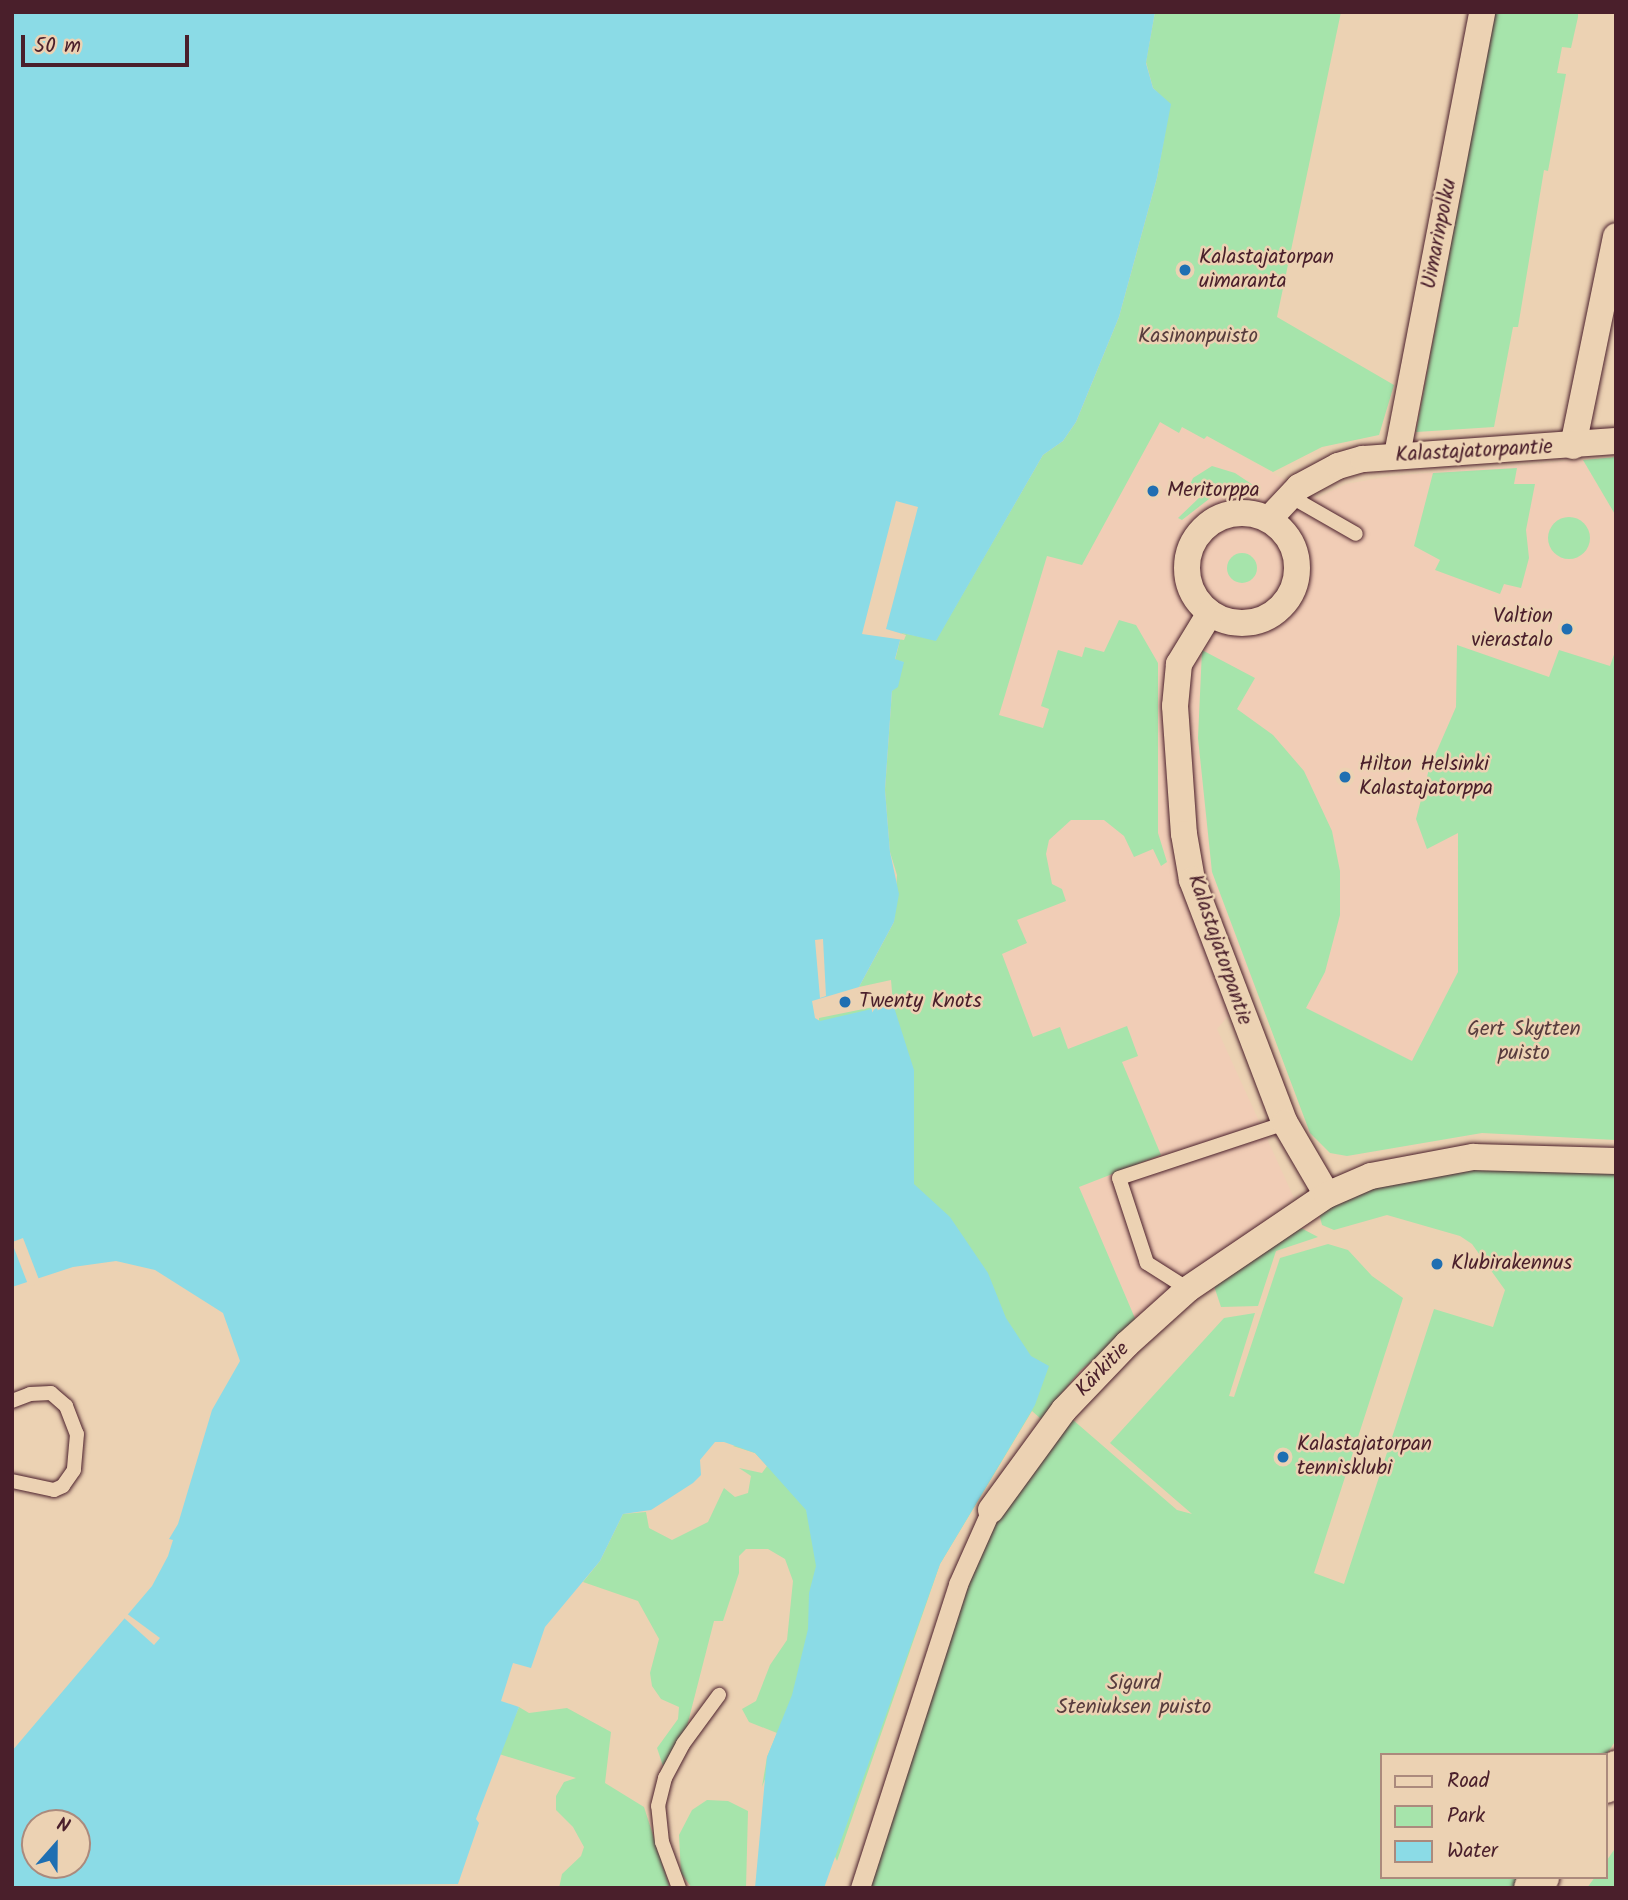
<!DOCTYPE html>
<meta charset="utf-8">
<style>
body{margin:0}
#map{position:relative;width:1628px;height:1900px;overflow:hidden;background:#ecd2b3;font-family:Kalam,sans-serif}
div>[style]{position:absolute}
.built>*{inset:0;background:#f1cdb6}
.green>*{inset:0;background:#a6e4ab}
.round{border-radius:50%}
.water>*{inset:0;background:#8bdbe6}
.pier>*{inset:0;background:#ecd2b3;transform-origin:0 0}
.roads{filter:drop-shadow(0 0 2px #4a1f2b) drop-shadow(0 0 2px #4a1f2b)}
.service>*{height:14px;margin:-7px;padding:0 7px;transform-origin:7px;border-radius:7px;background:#ecd2b3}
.pedestrian>*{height:19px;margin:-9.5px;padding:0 9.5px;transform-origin:9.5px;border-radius:9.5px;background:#ecd2b3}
.minor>*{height:26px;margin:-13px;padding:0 13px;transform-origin:13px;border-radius:13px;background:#ecd2b3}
.minor>.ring{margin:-13px;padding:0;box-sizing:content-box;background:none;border:26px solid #ecd2b3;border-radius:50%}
.secondary>*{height:37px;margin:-18.5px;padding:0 18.5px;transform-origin:18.5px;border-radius:18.5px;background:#ecd2b3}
.dots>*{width:19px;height:19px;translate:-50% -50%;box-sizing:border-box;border:4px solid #ecd2b3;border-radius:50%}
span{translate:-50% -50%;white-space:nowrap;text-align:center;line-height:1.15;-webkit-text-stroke:5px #ecd2b3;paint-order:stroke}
.street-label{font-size:21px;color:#4a1f2b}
.poi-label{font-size:21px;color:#4a1f2b}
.left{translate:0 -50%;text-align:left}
.right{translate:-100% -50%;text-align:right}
.park-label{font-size:21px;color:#583d3e}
.frame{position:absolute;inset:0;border:14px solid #4a1f2b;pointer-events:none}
.legend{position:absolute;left:1380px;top:1753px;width:228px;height:126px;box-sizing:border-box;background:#ecd2b3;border:2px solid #ab8a7d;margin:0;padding:9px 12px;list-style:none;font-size:21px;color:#4a1f2b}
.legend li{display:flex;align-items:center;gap:14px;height:35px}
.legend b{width:35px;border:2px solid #ab8a7d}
.north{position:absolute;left:21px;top:1809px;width:70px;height:70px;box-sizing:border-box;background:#ecd2b3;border:2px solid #ab8a7d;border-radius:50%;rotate:21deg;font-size:19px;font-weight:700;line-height:28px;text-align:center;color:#4a1f2b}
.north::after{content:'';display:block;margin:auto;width:24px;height:32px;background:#1f6fb2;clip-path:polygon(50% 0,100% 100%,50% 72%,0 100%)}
.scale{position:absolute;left:21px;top:35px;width:168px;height:32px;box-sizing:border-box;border:4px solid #4a1f2b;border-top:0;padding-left:9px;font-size:21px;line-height:24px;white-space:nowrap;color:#4a1f2b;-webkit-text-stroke:5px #ecd2b3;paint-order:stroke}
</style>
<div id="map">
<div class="built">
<div style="clip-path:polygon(1093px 372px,1317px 498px,1346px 484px,1390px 476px,1583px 460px,1616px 516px,1616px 698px,1457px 646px,1458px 972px,1412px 1062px,1253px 987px,1217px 1029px,1294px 1198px,1071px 1382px,893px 1004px,892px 980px,859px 987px)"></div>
</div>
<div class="green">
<div style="clip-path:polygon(1155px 12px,1341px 12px,1277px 317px,1394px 385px,1379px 435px,1322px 447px,1273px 472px,1207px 436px,1204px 439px,1182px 427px,1179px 433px,1160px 422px,1082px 565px,1047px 556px,999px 715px,1043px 728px,1049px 709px,1041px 706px,1058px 650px,1082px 657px,1085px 647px,1104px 652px,1119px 620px,1136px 625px,1158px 663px,1158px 833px,1167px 862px,1161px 866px,1153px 849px,1134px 857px,1124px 836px,1104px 820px,1071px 820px,1049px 840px,1046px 854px,1052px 884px,1062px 889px,1066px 901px,1017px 920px,1027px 943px,1002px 954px,1033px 1037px,1060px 1027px,1068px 1049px,1127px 1026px,1138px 1056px,1122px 1062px,1161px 1155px,1079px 1187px,1137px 1323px,1080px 1371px,1041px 1419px,1032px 1411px,940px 1564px,837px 1861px,832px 1850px,819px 1018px,893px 1003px,891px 980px,859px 987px,894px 922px,897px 875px,890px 852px,885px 790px,892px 691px,903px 662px,895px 660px,902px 633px,936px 640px,1043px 455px,1063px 441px,1076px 422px,1119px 317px,1157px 178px,1170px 105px,1153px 88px,1146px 62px)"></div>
<div style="clip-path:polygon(1494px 12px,1578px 12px,1578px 17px,1571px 48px,1562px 47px,1557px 73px,1566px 74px,1548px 171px,1544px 170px,1518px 327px,1513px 327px,1494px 427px,1416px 432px)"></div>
<div style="clip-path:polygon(1616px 457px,1616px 516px,1583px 460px)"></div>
<div style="clip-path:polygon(1212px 466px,1235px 473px,1253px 485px,1251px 490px,1218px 492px,1182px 520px,1178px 518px,1200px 497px,1187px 491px,1193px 478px)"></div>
<div style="clip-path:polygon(1517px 468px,1514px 484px,1535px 484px,1526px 530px,1529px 558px,1521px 588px,1504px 584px,1500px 594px,1435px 570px,1440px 560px,1414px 546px,1433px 473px)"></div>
<div class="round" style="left:1548px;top:517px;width:42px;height:42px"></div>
<div class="round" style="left:1227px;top:553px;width:30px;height:30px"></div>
<div style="clip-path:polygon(1457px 645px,1549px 677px,1559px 650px,1610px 666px,1616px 649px,1616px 1140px,1482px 1133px,1347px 1156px,1330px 1153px,1310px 1133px,1212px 872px,1198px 738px,1202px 650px,1255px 678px,1237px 709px,1273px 735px,1304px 771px,1332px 831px,1340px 871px,1340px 915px,1325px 972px,1306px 1008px,1412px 1061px,1458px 972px,1458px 833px,1427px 849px,1416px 819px,1429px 769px,1456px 707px)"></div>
<div style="clip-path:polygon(1461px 1164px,1616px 1166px,1616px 1740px,1605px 1757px,1381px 1755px,1381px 1877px,1523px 1877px,1515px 1888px,866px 1888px,973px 1572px,996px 1519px,1065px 1413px,1177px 1510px,1192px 1514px,1110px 1443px,1224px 1318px,1255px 1313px,1229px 1396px,1234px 1397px,1280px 1258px,1328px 1244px,1348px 1250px,1372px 1276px,1403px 1298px,1314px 1573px,1344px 1584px,1434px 1309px,1493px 1327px,1505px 1290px,1472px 1244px,1460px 1236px,1387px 1215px,1334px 1230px,1322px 1225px,1319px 1213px,1364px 1188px)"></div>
<div style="clip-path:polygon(1301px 1228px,1318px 1237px,1276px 1251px,1258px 1306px,1221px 1307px,1212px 1280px)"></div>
<div style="clip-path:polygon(772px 1430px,838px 1585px,762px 1787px,767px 1757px,777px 1733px,749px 1722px,742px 1709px,756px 1701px,770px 1665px,787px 1640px,793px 1581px,785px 1559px,768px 1549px,746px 1549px,739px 1556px,739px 1573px,723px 1621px,714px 1621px,685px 1734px,663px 1766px,657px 1748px,678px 1719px,679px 1707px,661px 1699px,652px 1686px,650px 1673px,659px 1639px,638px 1601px,583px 1582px,600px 1561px,623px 1514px,646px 1512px,649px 1528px,672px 1540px,708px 1522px,724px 1488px,735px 1497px,748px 1493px,751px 1476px,739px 1468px,762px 1473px,767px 1466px,755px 1453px,733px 1446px)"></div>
<div style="clip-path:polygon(519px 1707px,529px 1713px,567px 1708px,611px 1732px,605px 1783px,644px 1807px,670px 1888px,559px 1888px,562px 1874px,581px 1856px,584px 1847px,573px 1827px,556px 1810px,556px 1796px,564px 1782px,576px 1778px,499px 1754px)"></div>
<div style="clip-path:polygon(707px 1800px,728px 1801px,748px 1811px,746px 1888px,692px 1888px,681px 1873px,679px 1835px,692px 1810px)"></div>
<div style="clip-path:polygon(1616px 1847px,1616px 1888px,1587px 1888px,1595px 1877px,1605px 1877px,1605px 1863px)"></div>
</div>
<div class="water">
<div style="clip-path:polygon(evenodd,12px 12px,1155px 12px,1146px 63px,1153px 88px,1171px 104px,1157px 178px,1119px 317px,1076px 422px,1063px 441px,1043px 455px,936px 641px,902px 633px,895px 659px,904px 662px,898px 687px,892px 691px,885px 790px,890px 852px,899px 894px,894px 922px,859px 987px,812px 1001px,815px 1018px,820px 1021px,893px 1004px,914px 1070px,914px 1184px,950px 1217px,988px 1273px,1006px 1318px,1031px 1356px,1049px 1366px,1035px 1405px,940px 1564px,824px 1888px,755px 1888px,767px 1757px,792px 1695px,808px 1629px,809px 1593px,816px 1566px,806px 1510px,755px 1453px,724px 1442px,715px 1442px,700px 1460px,701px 1475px,693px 1483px,651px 1510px,623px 1514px,600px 1561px,545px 1627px,531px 1668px,513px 1663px,501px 1701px,519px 1707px,476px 1819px,479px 1823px,458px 1884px,12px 1888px,12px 1751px,152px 1586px,168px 1556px,173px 1540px,169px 1539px,178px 1524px,212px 1410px,240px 1361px,223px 1313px,155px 1270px,116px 1261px,73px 1267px,12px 1287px,12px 12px,35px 1823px,77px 1823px,77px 1865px,35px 1865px,35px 1823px)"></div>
</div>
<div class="pier">
<div style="clip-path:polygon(896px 501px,918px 507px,886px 629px,906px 635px,904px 640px,862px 634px)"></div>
<div style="clip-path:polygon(823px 939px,826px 996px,820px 998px,815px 940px)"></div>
<div style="left:23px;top:1238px;width:48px;height:12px;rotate:69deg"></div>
<div style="clip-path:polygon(126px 1613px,160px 1638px,154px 1645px,123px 1617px)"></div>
</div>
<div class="roads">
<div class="service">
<div style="left:1288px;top:495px;width:78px;rotate:29.8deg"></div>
<div style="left:1188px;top:1289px;width:49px;rotate:-147.6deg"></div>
<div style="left:1147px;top:1263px;width:89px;rotate:-108.2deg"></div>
<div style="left:1119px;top:1178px;width:175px;rotate:-18.3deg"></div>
<div style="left:12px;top:1401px;width:19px;rotate:-21deg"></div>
<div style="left:30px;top:1394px;width:21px;rotate:-3deg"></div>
<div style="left:51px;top:1393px;width:20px;rotate:41deg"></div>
<div style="left:66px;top:1406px;width:30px;rotate:69deg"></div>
<div style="left:77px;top:1434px;width:36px;rotate:95deg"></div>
<div style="left:74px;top:1470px;width:19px;rotate:125deg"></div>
<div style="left:63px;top:1486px;width:10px;rotate:156deg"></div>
<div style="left:54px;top:1490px;width:43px;rotate:-167.9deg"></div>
<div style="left:679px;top:1888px;width:49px;rotate:-110.3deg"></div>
<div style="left:662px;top:1842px;width:36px;rotate:-96deg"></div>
<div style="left:658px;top:1806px;width:29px;rotate:-76deg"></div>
<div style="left:665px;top:1778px;width:38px;rotate:-62deg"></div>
<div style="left:683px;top:1744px;width:61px;rotate:-53.7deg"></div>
</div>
<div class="pedestrian">
<div style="left:860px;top:1888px;width:319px;rotate:-72.1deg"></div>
<div style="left:958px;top:1584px;width:81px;rotate:-66deg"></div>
</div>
<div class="minor">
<div style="left:1573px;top:446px;width:214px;rotate:-78.4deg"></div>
<div style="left:1397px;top:455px;width:451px;rotate:-79.1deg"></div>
<div class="ring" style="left:1187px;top:513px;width:84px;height:84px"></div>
<div style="left:1269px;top:519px;width:44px;rotate:-46.8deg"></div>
<div style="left:1299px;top:487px;width:44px;rotate:-28.3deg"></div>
<div style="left:1338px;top:466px;width:26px;rotate:-16deg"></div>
<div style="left:1363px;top:459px;width:254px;rotate:-4.1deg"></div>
<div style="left:1210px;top:613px;width:60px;rotate:121.3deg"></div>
<div style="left:1179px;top:664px;width:42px;rotate:95.4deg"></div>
<div style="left:1175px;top:706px;width:128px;rotate:86deg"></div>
<div style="left:1184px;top:834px;width:47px;rotate:80.1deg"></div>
<div style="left:1192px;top:880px;width:260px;rotate:69.1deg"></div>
<div style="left:1285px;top:1123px;width:83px;rotate:59.7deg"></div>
<div style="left:991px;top:1510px;width:124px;rotate:-53.9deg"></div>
<div style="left:1064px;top:1410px;width:91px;rotate:-46.3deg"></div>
<div style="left:1127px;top:1344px;width:82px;rotate:-42deg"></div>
<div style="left:1188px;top:1289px;width:168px;rotate:-34.1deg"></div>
<div style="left:1327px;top:1195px;width:48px;rotate:-23.4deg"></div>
<div style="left:1371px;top:1176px;width:104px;rotate:-10.6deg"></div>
<div style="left:1473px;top:1157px;width:143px;rotate:1.6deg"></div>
</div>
<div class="secondary">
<div style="left:1605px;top:1784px;width:19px;rotate:-54deg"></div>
<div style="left:1532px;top:1888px;width:14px;rotate:-54deg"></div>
</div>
</div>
<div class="dots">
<div style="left:1185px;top:270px;background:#1f6fb2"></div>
<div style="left:1153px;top:491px;background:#1f6fb2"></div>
<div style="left:1567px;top:629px;background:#1f6fb2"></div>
<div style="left:1345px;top:777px;background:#1f6fb2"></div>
<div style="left:845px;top:1002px;background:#1f6fb2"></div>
<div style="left:1437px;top:1264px;background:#1f6fb2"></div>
<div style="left:1283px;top:1457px;background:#1f6fb2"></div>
</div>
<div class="street-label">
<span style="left:1440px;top:234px;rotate:-79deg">Uimarinpolku</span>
<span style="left:1474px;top:452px;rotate:-3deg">Kalastajatorpantie</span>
<span style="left:1219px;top:950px;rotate:71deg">Kalastajatorpantie</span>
<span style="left:1103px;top:1370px;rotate:-46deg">Kärkitie</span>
</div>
<div class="poi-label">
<span class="left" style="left:1199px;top:270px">Kalastajatorpan<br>uimaranta</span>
<span class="left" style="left:1167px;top:491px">Meritorppa</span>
<span class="right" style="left:1553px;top:629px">Valtion<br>vierastalo</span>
<span class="left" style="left:1359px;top:777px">Hilton Helsinki<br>Kalastajatorppa</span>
<span class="left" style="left:859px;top:1002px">Twenty Knots</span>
<span class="left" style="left:1451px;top:1264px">Klubirakennus</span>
<span class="left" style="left:1297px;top:1457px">Kalastajatorpan<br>tennisklubi</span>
</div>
<div class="park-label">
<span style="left:1198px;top:337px">Kasinonpuisto</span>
<span style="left:1524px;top:1042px">Gert Skytten<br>puisto</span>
<span style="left:1134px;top:1696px">Sigurd<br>Steniuksen puisto</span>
</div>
<div class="frame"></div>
<ul class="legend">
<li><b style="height:9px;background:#ecd2b3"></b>Road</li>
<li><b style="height:19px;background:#a6e4ab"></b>Park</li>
<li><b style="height:19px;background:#8bdbe6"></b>Water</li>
</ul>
<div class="north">N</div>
<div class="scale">50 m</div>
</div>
